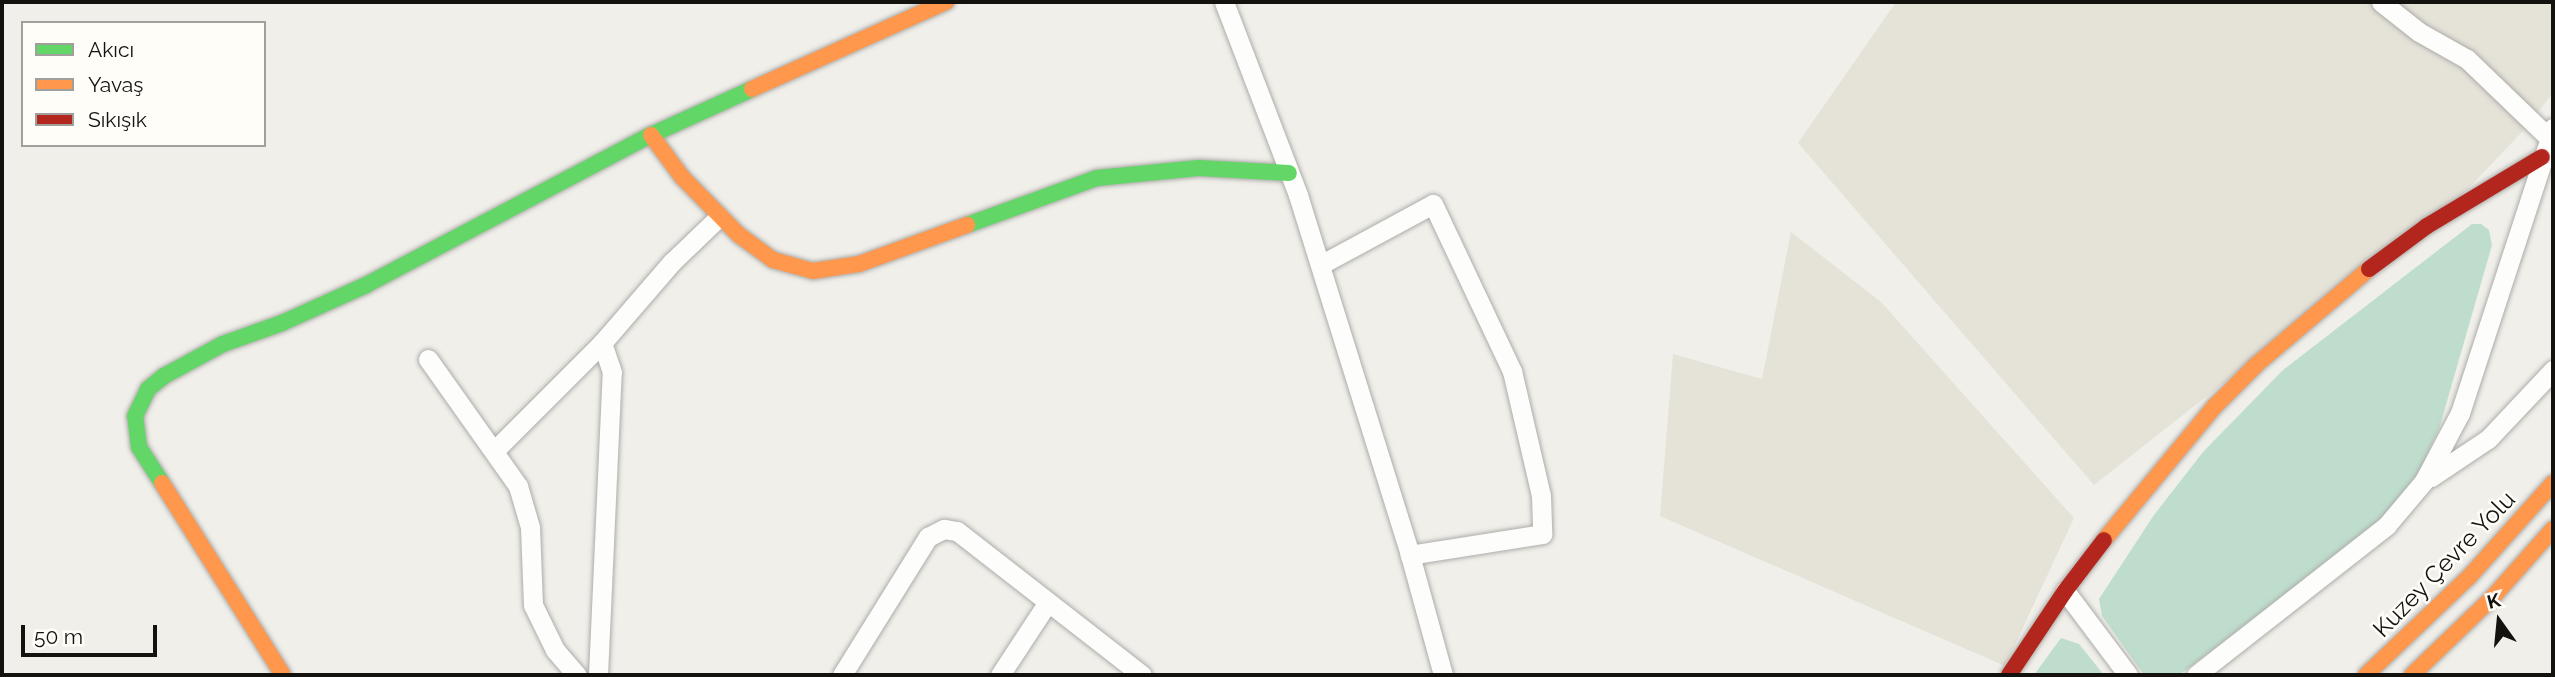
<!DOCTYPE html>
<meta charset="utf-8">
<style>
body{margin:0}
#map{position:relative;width:2555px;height:677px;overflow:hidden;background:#f0efea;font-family:Raleway,sans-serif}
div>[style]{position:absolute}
.built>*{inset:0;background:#e5e2d8}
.green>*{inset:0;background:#bfddcd}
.roads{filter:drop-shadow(0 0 2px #adaca9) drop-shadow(0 0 2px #adaca9)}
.street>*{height:19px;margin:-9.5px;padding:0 9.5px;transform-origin:9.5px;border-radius:9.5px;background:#fdfdfc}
.fast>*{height:16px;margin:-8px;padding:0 8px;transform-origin:8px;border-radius:8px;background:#63d668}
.slow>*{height:16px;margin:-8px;padding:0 8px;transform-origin:8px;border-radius:8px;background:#ff974d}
.jam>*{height:16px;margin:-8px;padding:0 8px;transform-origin:8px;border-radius:8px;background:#b3261e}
span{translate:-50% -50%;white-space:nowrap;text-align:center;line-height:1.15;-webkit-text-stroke:5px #fffdf8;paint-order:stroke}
.street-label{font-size:24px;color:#13120f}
.frame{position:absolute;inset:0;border:4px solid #13120f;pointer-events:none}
.legend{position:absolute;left:21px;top:21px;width:245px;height:126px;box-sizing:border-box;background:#fffdf8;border:2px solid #a19f9b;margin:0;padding:9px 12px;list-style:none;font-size:21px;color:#13120f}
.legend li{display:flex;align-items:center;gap:14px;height:35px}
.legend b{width:35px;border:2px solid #a19f9b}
.north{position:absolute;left:2464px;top:586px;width:70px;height:70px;-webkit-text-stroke:5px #fffdf8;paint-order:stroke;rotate:345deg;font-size:19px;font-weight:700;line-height:28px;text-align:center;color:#13120f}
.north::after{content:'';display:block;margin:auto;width:24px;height:32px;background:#13120f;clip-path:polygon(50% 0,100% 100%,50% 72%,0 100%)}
.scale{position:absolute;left:21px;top:625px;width:136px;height:32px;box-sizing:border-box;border:4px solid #13120f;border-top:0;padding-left:9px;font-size:21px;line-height:24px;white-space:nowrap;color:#13120f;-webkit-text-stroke:5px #fffdf8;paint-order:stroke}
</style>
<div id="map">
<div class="built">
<div style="clip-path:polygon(1896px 2px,2553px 2px,2553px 93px,2521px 133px,2461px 196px,2094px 485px,1798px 143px)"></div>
<div style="clip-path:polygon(1791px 232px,1881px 302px,2074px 518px,2005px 666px,1660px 516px,1673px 354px,1762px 379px)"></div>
</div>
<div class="green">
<div style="clip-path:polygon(2472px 224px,2481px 224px,2489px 230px,2492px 245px,2439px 429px,2420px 470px,2392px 509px,2357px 542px,2179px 675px,2144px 675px,2102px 616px,2099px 599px,2154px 515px,2203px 452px,2283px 370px)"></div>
<div style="clip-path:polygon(2061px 638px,2079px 644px,2104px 675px,2034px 675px)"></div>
</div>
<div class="roads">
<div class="street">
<div style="left:1224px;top:2px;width:207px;rotate:69deg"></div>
<div style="left:1298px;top:195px;width:377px;rotate:72.7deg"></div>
<div style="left:1410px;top:555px;width:124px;rotate:74.6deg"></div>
<div style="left:2381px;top:2px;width:48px;rotate:38.3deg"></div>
<div style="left:2419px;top:32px;width:55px;rotate:29.4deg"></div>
<div style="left:2467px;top:59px;width:112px;rotate:43.9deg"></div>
<div style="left:1320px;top:265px;width:128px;rotate:-28.4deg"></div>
<div style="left:1433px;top:204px;width:185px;rotate:64.7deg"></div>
<div style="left:1512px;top:371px;width:128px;rotate:76.9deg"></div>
<div style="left:1541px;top:496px;width:38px;rotate:88deg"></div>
<div style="left:1542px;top:534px;width:134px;rotate:171deg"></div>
<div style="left:428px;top:359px;width:156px;rotate:54.7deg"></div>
<div style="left:518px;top:486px;width:43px;rotate:73.7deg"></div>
<div style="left:530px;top:527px;width:78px;rotate:87.8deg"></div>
<div style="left:533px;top:605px;width:50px;rotate:63.9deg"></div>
<div style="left:555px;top:650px;width:33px;rotate:49deg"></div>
<div style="left:495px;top:450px;width:151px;rotate:-45deg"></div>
<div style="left:602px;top:343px;width:107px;rotate:-49.2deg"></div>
<div style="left:672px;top:262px;width:65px;rotate:-43.8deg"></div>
<div style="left:2431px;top:477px;width:69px;rotate:-33.7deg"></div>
<div style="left:2488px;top:439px;width:95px;rotate:-46.7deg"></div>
<div style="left:2065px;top:591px;width:105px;rotate:53.1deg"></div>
<div style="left:598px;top:675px;width:303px;rotate:-87.4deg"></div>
<div style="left:612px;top:372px;width:31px;rotate:-109deg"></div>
<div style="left:842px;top:675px;width:163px;rotate:-58.1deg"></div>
<div style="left:928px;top:537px;width:18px;rotate:-27deg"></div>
<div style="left:944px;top:529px;width:13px;rotate:9deg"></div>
<div style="left:957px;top:531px;width:234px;rotate:37.9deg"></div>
<div style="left:1000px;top:675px;width:87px;rotate:-56.7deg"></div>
<div style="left:2196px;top:675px;width:243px;rotate:-38.1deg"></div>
<div style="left:2387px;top:525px;width:57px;rotate:-49.9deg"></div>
<div style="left:2424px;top:481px;width:77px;rotate:-62.1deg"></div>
<div style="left:2460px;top:413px;width:300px;rotate:-71.9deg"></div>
</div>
<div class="fast">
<div style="left:967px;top:225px;width:138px;rotate:-19.9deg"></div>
<div style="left:1097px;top:178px;width:102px;rotate:-5.6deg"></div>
<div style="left:1199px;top:168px;width:90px;rotate:3.2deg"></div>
<div style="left:162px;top:483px;width:43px;rotate:-122.6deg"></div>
<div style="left:139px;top:447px;width:31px;rotate:-97deg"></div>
<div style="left:135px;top:416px;width:30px;rotate:-64deg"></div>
<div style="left:148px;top:389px;width:21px;rotate:-39deg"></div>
<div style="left:164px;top:376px;width:67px;rotate:-28.5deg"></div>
<div style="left:223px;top:344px;width:63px;rotate:-19.6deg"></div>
<div style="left:282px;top:323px;width:92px;rotate:-24.3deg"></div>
<div style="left:366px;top:285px;width:322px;rotate:-27.8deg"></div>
<div style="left:651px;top:135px;width:111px;rotate:-24.5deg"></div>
</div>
<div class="slow">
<div style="left:752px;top:89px;width:213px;rotate:-24.2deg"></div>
<div style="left:651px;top:135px;width:52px;rotate:53.6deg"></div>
<div style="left:682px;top:177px;width:81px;rotate:45.5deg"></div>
<div style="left:739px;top:235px;width:42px;rotate:36.3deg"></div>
<div style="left:773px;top:260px;width:41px;rotate:15.4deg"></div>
<div style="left:813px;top:271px;width:47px;rotate:-8.7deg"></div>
<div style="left:859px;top:264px;width:115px;rotate:-19.9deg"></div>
<div style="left:162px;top:483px;width:227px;rotate:57.8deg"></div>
<div style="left:2104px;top:540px;width:174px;rotate:-50.4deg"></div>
<div style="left:2215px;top:406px;width:59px;rotate:-45deg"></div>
<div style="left:2257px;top:364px;width:147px;rotate:-40.3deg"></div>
<div style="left:2366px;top:675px;width:142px;rotate:-43.6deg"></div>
<div style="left:2469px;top:577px;width:126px;rotate:-48.2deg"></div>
<div style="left:2412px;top:675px;width:111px;rotate:-43.9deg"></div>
<div style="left:2492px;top:598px;width:92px;rotate:-48.5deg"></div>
</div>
<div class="jam">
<div style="left:2369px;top:269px;width:72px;rotate:-36.6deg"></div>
<div style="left:2427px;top:226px;width:134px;rotate:-31deg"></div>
<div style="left:2009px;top:675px;width:101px;rotate:-56.3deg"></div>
<div style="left:2065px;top:591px;width:64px;rotate:-52.6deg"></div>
</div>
</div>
<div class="street-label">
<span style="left:2444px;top:564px;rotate:-46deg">Kuzey Çevre Yolu</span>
</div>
<div class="frame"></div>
<ul class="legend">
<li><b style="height:9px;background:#63d668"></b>Akıcı</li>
<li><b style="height:9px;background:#ff974d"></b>Yavaş</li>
<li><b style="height:9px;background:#b3261e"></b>Sıkışık</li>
</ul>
<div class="north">K</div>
<div class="scale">50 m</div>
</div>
